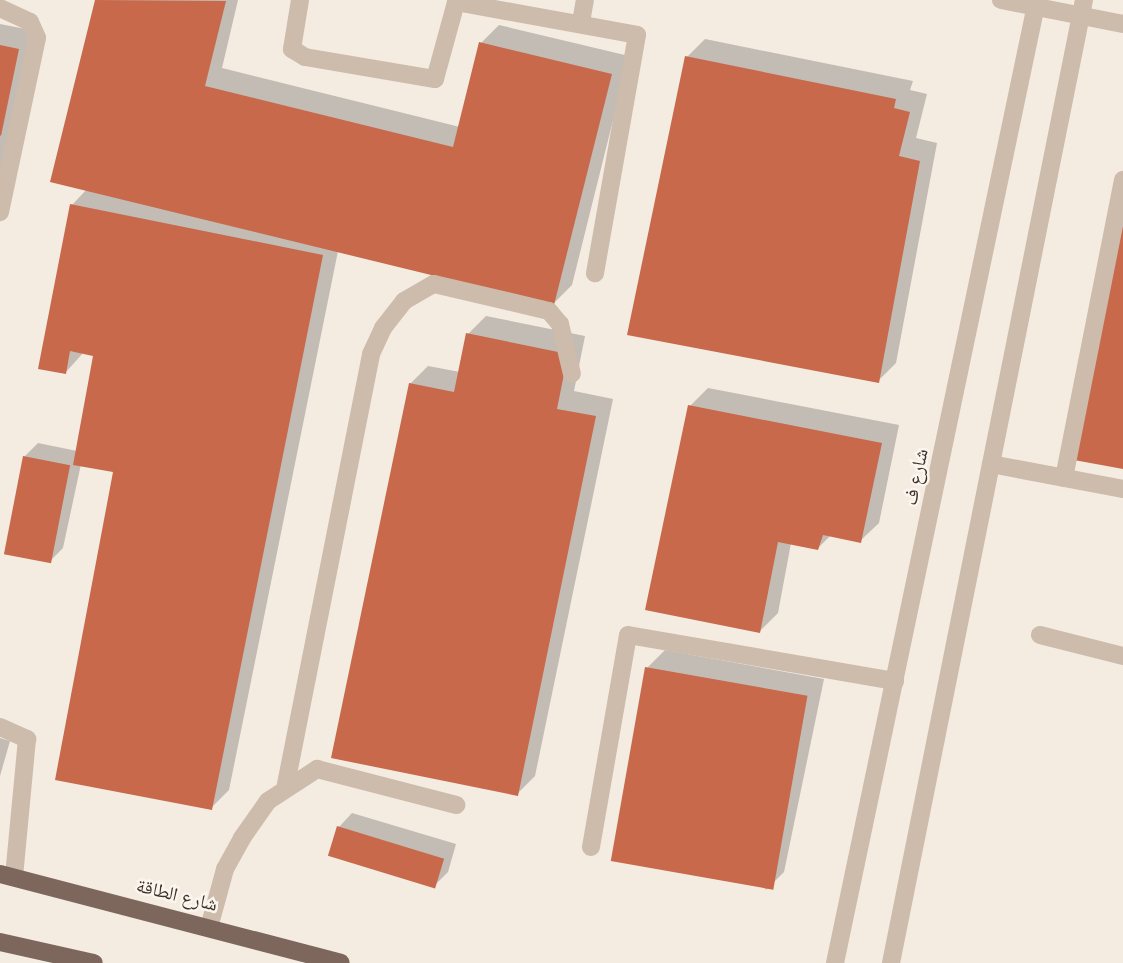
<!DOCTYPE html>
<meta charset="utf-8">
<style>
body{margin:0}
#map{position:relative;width:1123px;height:963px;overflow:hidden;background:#f4ebe1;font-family:Raleway,"Noto Naskh Arabic",sans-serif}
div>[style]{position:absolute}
.shadow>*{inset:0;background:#0003}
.building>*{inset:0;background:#c8694b;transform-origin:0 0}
.minor>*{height:18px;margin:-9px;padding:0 9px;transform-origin:9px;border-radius:9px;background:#cdbbac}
.major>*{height:18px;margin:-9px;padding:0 9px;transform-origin:9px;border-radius:9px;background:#7d675c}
span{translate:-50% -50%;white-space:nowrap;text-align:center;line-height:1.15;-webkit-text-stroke:5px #fbf5ee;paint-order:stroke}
.street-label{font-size:19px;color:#3b302b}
</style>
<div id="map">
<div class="shadow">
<div style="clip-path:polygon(97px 0,238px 0,222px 68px,460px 127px,481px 43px,499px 25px,629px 56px,572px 285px,554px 303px,338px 251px,229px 790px,211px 808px,115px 470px,81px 464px,63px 548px,50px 561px,24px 457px,38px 443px,77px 451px,95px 355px,84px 352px,65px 373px,72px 205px,87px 189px,52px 181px)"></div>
<div style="clip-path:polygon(0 24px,36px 31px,0 205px)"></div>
<div style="clip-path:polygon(705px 39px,913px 81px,910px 90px,927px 94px,916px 138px,937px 143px,896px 363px,878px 381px,687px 57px)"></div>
<div style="clip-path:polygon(486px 316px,585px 336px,574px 391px,613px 399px,535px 776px,517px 794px,410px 384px,428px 366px,460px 372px,468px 334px)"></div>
<div style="clip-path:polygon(708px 388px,899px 425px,879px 523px,860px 541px,831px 535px,818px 548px,791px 543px,778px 613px,760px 631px,690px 406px)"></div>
<div style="clip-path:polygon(665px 650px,824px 679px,784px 872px,766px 890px,647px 668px)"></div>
<div style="clip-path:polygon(0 738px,10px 741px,0 776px)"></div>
<div style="clip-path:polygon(352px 813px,456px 844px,448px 872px,434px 886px,339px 827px)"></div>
</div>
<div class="building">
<div style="clip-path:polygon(95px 0,226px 1px,205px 86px,453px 147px,479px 42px,612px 74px,554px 305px,50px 182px)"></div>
<div style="clip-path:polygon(0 45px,19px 49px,1px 136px,0 135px)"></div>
<div style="clip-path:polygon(685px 56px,896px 99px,894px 108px,910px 112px,899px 156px,920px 161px,879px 383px,627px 335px)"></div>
<div style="clip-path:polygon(70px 204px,323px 255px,212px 810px,55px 780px,113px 472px,73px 465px,93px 356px,70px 351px,66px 374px,38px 369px)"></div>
<div style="clip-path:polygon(1123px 223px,1123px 469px,1074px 460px)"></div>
<div style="clip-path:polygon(466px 333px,568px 354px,557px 409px,596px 416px,518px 796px,331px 758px,409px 383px,454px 392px)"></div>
<div style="clip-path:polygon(688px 405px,882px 443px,861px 543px,823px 535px,818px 550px,778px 542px,760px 633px,645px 610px)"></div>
<div style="left:23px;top:456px;width:48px;height:100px;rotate:11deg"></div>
<div style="left:645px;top:667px;width:165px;height:197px;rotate:10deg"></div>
<div style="left:337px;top:826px;width:112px;height:31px;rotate:17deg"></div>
</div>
<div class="minor">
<div style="left:300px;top:0;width:50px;rotate:99.3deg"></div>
<div style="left:292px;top:49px;width:15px;rotate:32deg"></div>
<div style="left:305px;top:57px;width:132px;rotate:9.6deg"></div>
<div style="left:435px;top:79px;width:80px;rotate:-74.7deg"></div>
<div style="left:456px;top:2px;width:184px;rotate:10.3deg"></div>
<div style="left:637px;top:35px;width:242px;rotate:100deg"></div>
<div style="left:1001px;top:0;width:124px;rotate:11.1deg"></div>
<div style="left:0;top:8px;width:33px;rotate:25deg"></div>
<div style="left:30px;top:22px;width:17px;rotate:66deg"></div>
<div style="left:37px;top:38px;width:178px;rotate:102deg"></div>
<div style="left:581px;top:22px;width:22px;rotate:-80deg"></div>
<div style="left:991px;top:464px;width:134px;rotate:10.7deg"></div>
<div style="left:1064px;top:478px;width:304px;rotate:-78.8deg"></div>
<div style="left:1040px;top:635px;width:86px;rotate:14.2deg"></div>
<div style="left:0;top:727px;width:30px;rotate:24deg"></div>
<div style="left:27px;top:739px;width:139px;rotate:95.4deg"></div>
<div style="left:286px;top:784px;width:438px;rotate:-78.8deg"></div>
<div style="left:371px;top:354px;width:29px;rotate:-65deg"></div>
<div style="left:383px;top:328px;width:34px;rotate:-52deg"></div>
<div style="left:404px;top:301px;width:34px;rotate:-30deg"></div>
<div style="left:434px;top:284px;width:118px;rotate:13.2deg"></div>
<div style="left:549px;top:311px;width:17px;rotate:50deg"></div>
<div style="left:560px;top:324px;width:51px;rotate:76.5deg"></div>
<div style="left:591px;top:847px;width:215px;rotate:-80.1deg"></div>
<div style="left:628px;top:635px;width:271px;rotate:9.8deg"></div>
<div style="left:210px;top:924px;width:57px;rotate:-74.7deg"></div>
<div style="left:225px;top:869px;width:35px;rotate:-61deg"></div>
<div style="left:242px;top:838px;width:45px;rotate:-54.9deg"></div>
<div style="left:268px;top:801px;width:59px;rotate:-33.1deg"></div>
<div style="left:317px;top:769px;width:144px;rotate:14.5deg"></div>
<div style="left:835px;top:963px;width:984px;rotate:-78.15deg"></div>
<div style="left:891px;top:963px;width:982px;rotate:-78.67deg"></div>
</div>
<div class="major">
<div style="left:0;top:874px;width:352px;rotate:14.6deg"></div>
<div style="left:0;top:942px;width:96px;rotate:12.6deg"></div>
</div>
<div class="street-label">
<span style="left:916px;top:477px;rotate:-78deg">شارع ف</span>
<span style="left:177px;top:895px;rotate:14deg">شارع الطاقة</span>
</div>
</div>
